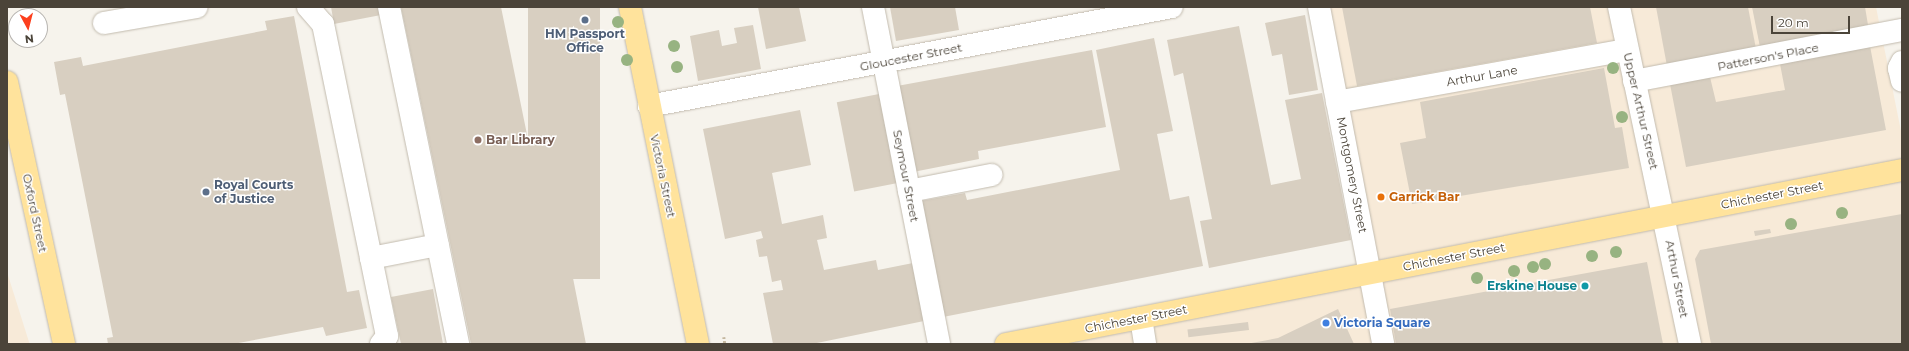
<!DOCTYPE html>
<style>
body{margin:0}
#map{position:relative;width:1909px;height:351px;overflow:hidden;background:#f6f3ec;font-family:Montserrat,sans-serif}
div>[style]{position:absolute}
.commercial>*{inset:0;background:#f7ead8}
.building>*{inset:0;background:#d8cfc1;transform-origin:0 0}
.path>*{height:2.5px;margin-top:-1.25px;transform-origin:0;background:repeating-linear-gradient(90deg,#c4b79f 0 2px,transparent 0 4px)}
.roads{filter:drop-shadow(0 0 1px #c2bbae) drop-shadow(0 0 1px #c2bbae)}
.minor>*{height:22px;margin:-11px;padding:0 11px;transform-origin:11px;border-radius:11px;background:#fff}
.major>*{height:22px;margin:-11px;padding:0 11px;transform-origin:11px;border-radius:11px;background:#ffe39c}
.trees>*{width:12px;height:12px;margin:-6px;border-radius:50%;background:#97b381}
.dots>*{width:11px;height:11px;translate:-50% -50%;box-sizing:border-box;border:2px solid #fff;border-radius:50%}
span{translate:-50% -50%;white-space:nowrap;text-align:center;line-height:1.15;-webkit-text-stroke:3px #fff;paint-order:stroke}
.service-label{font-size:12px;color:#4e5e75;font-weight:700}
.left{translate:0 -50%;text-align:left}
.street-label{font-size:12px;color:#4b4439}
.education-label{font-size:12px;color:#785e54;font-weight:700}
.food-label{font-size:12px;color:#c56008;font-weight:700}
.culture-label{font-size:12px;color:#0d838f;font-weight:700}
.right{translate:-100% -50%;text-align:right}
.shop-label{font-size:12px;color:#366cbe;font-weight:700}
.frame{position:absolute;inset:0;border:8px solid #4b4439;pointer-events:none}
.north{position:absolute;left:8px;top:8px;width:40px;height:40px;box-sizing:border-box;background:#fff;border:1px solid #b7b4b0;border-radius:50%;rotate:173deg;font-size:11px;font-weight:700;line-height:16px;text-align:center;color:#4b4439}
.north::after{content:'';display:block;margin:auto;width:14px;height:18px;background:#fc3f1d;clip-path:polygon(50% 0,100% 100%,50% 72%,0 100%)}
.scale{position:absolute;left:1771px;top:16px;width:79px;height:18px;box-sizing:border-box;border:2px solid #4b4439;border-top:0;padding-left:5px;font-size:12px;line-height:14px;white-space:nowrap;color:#4b4439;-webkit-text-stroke:3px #fff;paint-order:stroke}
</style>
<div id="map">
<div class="commercial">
<div style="clip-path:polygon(1323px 7px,1876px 7px,1902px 136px,1902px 344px,999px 344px,1370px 273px)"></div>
<div style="clip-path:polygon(7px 272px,29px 342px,30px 344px,7px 344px)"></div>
</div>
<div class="building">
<div style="clip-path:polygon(331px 7px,379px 7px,381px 15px,334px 24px)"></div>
<div style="clip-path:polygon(401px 7px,501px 7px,556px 277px,572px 273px,586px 344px,471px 344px)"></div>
<div style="left:528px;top:7px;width:72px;height:272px"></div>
<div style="clip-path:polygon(758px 7px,799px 7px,806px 41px,766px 49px)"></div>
<div style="clip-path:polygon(890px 7px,955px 7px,959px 30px,896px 41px)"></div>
<div style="clip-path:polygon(1342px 7px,1590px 7px,1597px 43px,1357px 86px)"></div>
<div style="clip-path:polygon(1656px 7px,1748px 7px,1756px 49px,1667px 66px)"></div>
<div style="clip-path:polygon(1752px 7px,1865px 7px,1868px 25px,1760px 47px)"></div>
<div style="clip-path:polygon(1305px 15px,1318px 90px,1289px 95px,1282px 54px,1272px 56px,1265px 23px)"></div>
<div style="clip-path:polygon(294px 16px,347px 292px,359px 290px,367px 328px,326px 336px,323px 327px,233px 344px,108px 344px,107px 338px,113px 337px,65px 94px,60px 95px,54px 62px,81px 57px,83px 66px,267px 30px,265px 21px)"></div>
<div style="clip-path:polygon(753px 25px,761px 69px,698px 81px,690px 36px,719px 30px,722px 46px,737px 43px,734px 28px)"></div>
<div style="clip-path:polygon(1239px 26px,1271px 185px,1301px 179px,1285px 100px,1322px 93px,1351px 240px,1209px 268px,1200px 221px,1212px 219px,1183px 73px,1174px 76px,1167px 40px)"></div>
<div style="clip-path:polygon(1154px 38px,1173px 131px,1157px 134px,1170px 200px,1189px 196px,1203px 266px,943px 317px,920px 201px,965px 193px,967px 200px,1120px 170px,1096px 50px)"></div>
<div style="clip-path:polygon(1870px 46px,1886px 130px,1686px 167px,1670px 84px,1710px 77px,1716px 102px,1785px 90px,1780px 64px)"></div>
<div style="clip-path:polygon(1092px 50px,1106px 127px,978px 151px,979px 159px,913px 172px,897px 86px)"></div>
<div style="clip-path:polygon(1604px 68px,1615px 128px,1622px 127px,1629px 168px,1412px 204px,1400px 143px,1426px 138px,1420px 102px)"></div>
<div style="left:879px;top:94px;width:91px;height:43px;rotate:79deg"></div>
<div style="clip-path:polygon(800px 110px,811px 165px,772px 173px,782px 224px,823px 215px,827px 238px,817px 240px,824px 270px,876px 260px,878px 270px,913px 263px,924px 321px,812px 344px,773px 344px,763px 293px,783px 290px,781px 280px,772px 282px,767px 256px,759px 257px,756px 240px,763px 238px,761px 231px,725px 239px,703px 129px)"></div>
<div style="clip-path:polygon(1902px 214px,1902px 344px,1711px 344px,1695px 259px,1700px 250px)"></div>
<div style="clip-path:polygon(1770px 229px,1771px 233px,1755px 236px,1754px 231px)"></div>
<div style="clip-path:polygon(1647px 262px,1663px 344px,1396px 344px,1390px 309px)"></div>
<div style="clip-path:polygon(433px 289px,443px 344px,401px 344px,391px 297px)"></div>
<div style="clip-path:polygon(1338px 309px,1354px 344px,1246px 344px,1278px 338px)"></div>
<div style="left:1248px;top:322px;width:8px;height:61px;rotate:83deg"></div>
</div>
<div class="path">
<div style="left:724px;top:337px;width:7px;rotate:82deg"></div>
</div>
<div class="roads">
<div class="minor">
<div style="left:308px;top:7px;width:23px;rotate:49deg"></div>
<div style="left:323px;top:24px;width:239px;rotate:78.4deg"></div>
<div style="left:389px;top:7px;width:344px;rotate:78.4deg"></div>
<div style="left:873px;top:7px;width:343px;rotate:78.9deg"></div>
<div style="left:1319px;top:7px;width:343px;rotate:79.2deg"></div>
<div style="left:1619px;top:7px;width:344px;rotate:78.1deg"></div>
<div style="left:104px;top:23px;width:94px;rotate:-9.8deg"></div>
<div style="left:1902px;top:62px;width:7px;rotate:117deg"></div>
<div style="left:1899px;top:68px;width:13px;rotate:77deg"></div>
<div style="left:1634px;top:81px;width:273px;rotate:-10.8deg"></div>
<div style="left:1337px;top:102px;width:295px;rotate:-10.2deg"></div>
<div style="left:649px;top:106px;width:532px;rotate:-10.72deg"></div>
<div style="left:909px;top:191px;width:84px;rotate:-11deg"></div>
<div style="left:1141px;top:318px;width:26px;rotate:81deg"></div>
<div style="left:381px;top:344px;width:10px;rotate:-53deg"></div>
<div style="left:387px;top:336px;width:80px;rotate:-101.6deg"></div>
<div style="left:371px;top:258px;width:68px;rotate:-11deg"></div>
</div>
<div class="major">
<div style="left:630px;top:7px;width:344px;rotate:78.6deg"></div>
<div style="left:7px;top:82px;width:268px;rotate:77.7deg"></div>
<div style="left:1006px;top:344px;width:913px;rotate:-10.99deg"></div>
</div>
</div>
<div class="trees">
<div style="left:618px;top:22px"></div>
<div style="left:674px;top:46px"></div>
<div style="left:627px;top:60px"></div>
<div style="left:677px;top:67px"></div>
<div style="left:1613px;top:68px"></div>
<div style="left:1622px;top:117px"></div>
<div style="left:1842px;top:213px"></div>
<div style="left:1791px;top:224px"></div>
<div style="left:1616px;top:252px"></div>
<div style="left:1592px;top:256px"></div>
<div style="left:1545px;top:264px"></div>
<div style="left:1533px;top:267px"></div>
<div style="left:1514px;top:271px"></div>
<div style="left:1477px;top:278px"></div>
</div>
<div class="dots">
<div style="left:585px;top:20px;background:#5c6f8a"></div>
<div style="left:478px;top:140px;background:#8d6e63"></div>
<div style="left:206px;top:192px;background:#5c6f8a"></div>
<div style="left:1381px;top:197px;background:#e8710a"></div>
<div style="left:1585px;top:286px;background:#0f9aa8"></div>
<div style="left:1326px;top:323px;background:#3f7fe0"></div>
</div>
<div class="service-label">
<span style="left:585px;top:41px">HM Passport<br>Office</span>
<span class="left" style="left:214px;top:192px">Royal Courts<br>of Justice</span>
</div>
<div class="street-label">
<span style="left:911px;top:57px;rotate:-11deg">Gloucester Street</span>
<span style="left:1768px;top:57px;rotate:-11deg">Patterson's Place</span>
<span style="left:1482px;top:76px;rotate:-10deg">Arthur Lane</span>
<span style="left:1641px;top:111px;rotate:77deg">Upper Arthur Street</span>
<span style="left:1352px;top:175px;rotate:79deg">Montgomery Street</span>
<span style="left:663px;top:176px;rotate:78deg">Victoria Street</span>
<span style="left:906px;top:176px;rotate:79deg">Seymour Street</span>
<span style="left:1772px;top:195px;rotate:-11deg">Chichester Street</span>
<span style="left:35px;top:213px;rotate:78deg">Oxford Street</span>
<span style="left:1454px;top:257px;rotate:-11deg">Chichester Street</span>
<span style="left:1677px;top:279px;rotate:79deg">Arthur Street</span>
<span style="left:1136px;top:319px;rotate:-11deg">Chichester Street</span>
</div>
<div class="education-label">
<span class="left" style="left:486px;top:140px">Bar Library</span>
</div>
<div class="food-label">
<span class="left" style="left:1389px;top:197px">Garrick Bar</span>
</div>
<div class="culture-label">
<span class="right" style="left:1577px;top:286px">Erskine House</span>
</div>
<div class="shop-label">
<span class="left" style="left:1334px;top:323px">Victoria Square</span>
</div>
<div class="frame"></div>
<div class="north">N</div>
<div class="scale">20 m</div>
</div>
